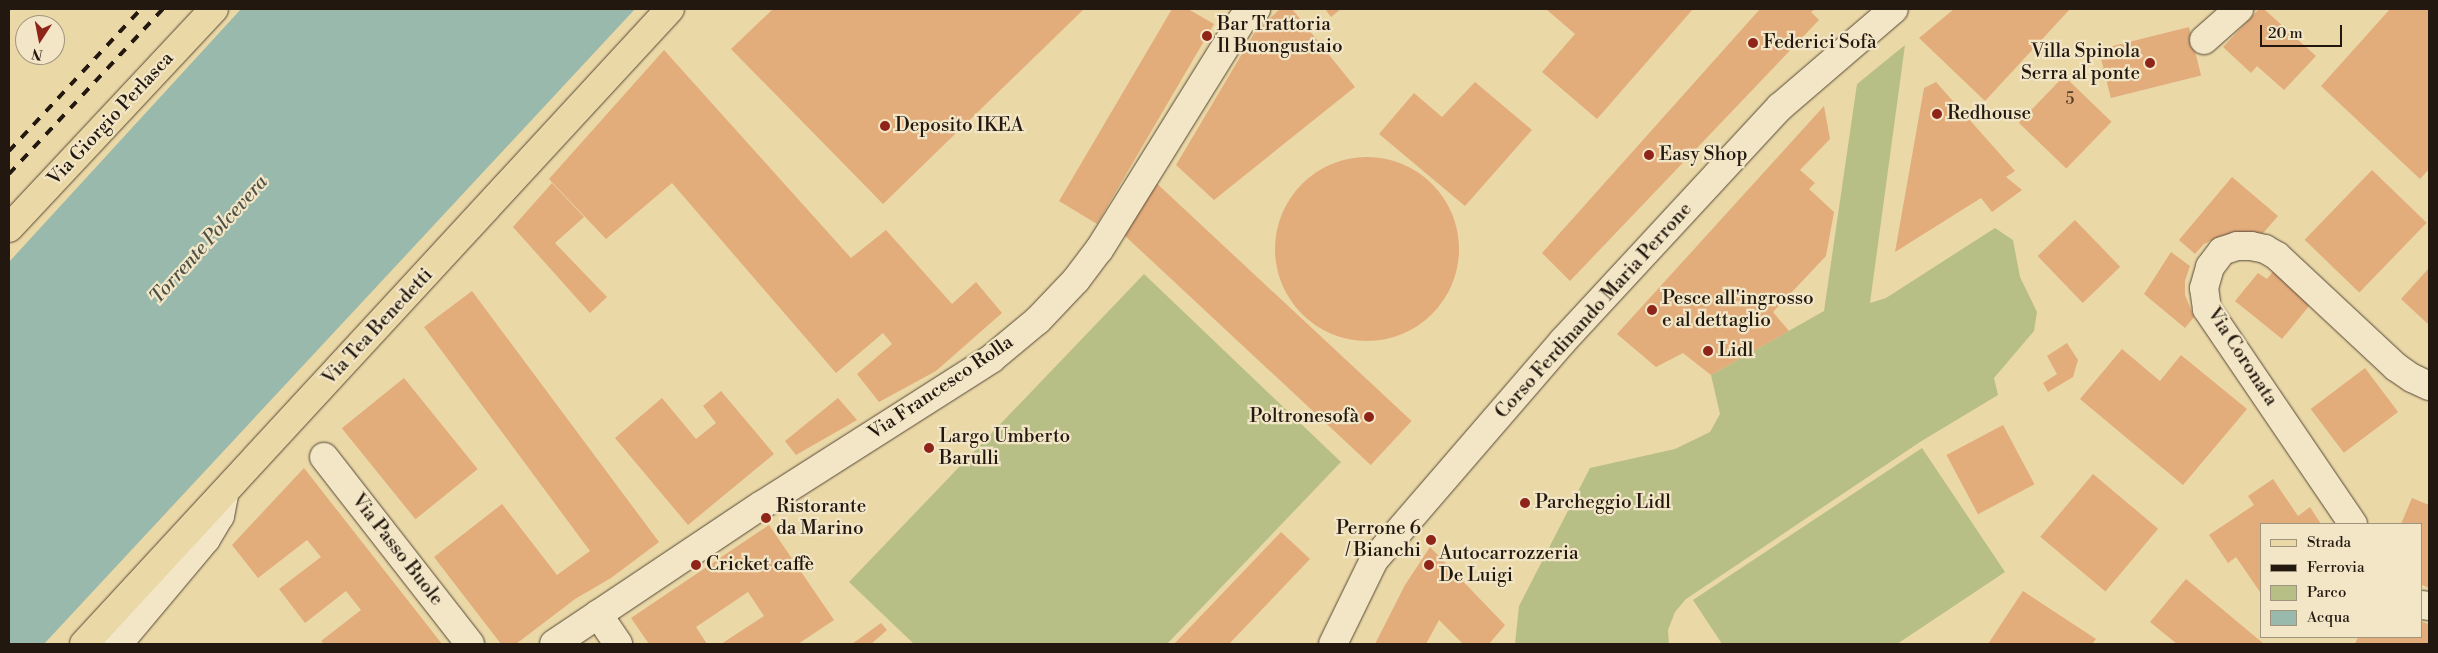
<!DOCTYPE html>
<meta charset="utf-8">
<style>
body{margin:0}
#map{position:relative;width:2438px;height:653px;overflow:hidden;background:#ebd8a7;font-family:"Libre Bodoni",serif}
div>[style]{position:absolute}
.green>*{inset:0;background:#b7bf87}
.water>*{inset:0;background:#98b9ac}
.building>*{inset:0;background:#e3ac7b;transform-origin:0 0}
.round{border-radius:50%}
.roads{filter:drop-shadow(0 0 1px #554836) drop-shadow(0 0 1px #554836)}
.minor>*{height:28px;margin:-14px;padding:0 14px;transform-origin:14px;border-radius:14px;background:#f2e6c6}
.tertiary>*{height:28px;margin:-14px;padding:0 14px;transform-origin:14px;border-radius:14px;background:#f2e6c6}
.secondary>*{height:28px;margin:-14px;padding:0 14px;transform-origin:14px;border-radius:14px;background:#f2e6c6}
.primary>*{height:28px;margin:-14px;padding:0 14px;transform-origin:14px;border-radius:14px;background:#ebd8a7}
.rail>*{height:4px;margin-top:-2px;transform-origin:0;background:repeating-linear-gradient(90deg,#231810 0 9px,transparent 0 18px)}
.dots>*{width:14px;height:14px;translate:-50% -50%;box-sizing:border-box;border:2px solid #f2e6c6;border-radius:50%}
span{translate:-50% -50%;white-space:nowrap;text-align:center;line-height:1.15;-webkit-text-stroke:4.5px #f2e6c6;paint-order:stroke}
.number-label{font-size:16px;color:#533d2b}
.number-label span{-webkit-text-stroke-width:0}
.poi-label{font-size:19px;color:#231810}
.left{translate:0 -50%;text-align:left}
.right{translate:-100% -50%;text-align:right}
.street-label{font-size:19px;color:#231810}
.water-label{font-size:20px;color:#4c5047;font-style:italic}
.frame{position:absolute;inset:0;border:10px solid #231810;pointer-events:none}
.legend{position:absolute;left:2260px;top:523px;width:162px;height:115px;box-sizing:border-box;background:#f2e6c6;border:1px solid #9f947d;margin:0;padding:6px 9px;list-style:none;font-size:15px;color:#231810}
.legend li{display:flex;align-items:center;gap:10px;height:25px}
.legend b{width:25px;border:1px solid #9f947d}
.north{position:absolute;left:15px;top:15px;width:50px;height:50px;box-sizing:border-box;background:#f2e6c6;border:1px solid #9f947d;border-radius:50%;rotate:191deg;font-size:14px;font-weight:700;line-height:20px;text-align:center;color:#231810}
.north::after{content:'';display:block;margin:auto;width:18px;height:22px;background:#8f2418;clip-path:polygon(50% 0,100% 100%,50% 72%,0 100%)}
.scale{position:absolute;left:2260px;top:25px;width:82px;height:22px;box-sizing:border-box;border:2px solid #231810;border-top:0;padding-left:6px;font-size:15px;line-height:18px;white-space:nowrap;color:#231810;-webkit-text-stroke:4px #f2e6c6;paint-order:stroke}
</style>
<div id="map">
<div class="green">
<div style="clip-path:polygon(1905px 45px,1870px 303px,1886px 298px,1995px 228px,2013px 240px,2020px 277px,2037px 312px,2034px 331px,1994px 378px,1998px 395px,1920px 442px,1686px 599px,1675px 612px,1668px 630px,1669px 644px,1515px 644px,1519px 606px,1590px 468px,1675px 449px,1710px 432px,1720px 414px,1711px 375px,1824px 311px,1857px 84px)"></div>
<div style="clip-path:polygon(1144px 274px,1341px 462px,1167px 644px,914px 644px,849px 582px)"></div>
<div style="clip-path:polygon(1922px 448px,2005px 572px,1897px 644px,1722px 644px,1693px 600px)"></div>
</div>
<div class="water">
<div style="clip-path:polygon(241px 9px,635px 9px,44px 644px,9px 644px,9px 262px)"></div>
</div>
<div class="building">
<div style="clip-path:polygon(773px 9px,1084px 9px,883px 204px,731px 49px)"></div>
<div style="clip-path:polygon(1172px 9px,1188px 9px,1214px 24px,1097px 224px,1059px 201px)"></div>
<div style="clip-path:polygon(1280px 9px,1292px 9px,1355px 87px,1214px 200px,1176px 165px,1255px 32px)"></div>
<div style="clip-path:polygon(1325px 9px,1341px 9px,1331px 17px)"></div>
<div style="clip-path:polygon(1546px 9px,1693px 9px,1597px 119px,1542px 72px,1575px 34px)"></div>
<div style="clip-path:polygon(1760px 9px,1815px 9px,1811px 12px,1819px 20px,1570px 281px,1542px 253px)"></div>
<div style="clip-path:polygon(1954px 9px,2070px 9px,1985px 101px,1919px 38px)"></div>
<div style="clip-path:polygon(2259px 9px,2264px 9px,2316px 56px,2284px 90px,2257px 66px,2251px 73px,2223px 47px)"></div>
<div style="clip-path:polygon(2390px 9px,2429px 9px,2429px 169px,2420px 179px,2321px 86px)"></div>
<div style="left:2189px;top:27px;width:50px;height:93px;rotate:76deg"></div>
<div style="clip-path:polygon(664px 50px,851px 258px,886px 230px,952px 304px,976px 282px,1002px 313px,936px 371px,879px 402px,857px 374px,892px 344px,883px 333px,836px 373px,672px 183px,606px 239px,549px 179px)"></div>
<div style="left:2064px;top:76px;width:66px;height:65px;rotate:44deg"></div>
<div style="clip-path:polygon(1475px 82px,1532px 130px,1465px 206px,1379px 134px,1414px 93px,1442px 117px)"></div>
<div style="clip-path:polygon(1936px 82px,2015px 171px,2006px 177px,2022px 190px,1992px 212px,1981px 198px,1895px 252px,1924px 88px)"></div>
<div style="clip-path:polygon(1824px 106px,1830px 139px,1800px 170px,1815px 183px,1809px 189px,1834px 212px,1826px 256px,1773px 312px,1789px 331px,1711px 375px,1683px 353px,1656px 367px,1617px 334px)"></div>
<div class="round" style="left:1275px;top:157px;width:184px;height:184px"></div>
<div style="left:2372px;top:170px;width:76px;height:97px;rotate:44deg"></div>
<div style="clip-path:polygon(2232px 177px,2278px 216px,2258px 239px,2245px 234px,2221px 236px,2204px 244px,2195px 254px,2179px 240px)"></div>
<div style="left:1152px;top:179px;width:355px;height:60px;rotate:43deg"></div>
<div style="clip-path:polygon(552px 183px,584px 217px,555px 243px,607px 297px,590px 313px,513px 227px)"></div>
<div style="left:2075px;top:220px;width:65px;height:52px;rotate:46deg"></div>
<div style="clip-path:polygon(2171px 252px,2190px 266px,2185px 281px,2185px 295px,2194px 317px,2185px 328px,2144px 294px)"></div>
<div style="clip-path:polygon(2429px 268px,2429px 325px,2401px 299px)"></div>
<div style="clip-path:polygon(2275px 269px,2314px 300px,2282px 339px,2235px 301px,2258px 273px,2267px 279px)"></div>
<div style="clip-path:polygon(472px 291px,659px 542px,611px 578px,575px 599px,516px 644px,501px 644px,434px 557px,502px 504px,557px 575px,590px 551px,424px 327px)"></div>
<div style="clip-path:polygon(2067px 343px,2078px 360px,2073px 377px,2048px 392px,2043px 383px,2057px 374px,2047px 356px)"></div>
<div style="clip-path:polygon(2122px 349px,2160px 381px,2181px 355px,2247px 409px,2183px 485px,2080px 399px)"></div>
<div style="left:2365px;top:368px;width:55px;height:68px;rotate:53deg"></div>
<div style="left:404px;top:378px;width:117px;height:80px;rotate:51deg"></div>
<div style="clip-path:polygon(721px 391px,774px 454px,688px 525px,615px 438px,662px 398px,696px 439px,716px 423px,703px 406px)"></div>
<div style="clip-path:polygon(838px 398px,857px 420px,796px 455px,785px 441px)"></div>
<div style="left:2003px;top:425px;width:67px;height:64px;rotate:62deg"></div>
<div style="clip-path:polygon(304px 468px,442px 644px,324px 644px,321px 641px,361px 610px,346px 591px,305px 623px,279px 589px,321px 557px,307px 540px,258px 578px,232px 545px)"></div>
<div style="left:2093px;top:474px;width:85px;height:82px;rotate:40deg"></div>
<div style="clip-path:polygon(2273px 479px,2298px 516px,2310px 507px,2321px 524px,2262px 524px,2262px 595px,2236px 557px,2228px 563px,2209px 535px,2254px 505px,2248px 496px)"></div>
<div style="clip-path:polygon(2412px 498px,2429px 505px,2429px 588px,2422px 585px,2422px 524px,2401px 524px)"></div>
<div style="clip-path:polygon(769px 525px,834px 620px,798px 644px,721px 644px,764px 616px,748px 592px,696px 627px,707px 644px,649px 644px,631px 618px)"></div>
<div style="clip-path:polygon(1281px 532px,1310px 559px,1229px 644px,1174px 644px)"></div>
<div style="clip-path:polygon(1430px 547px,1505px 625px,1489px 644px,1463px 644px,1439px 620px,1426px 644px,1375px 644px,1405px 585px)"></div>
<div style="clip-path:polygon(2186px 579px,2264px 644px,2177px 644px,2150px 622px)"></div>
<div style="clip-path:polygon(2023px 591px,2096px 639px,2092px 644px,1988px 644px)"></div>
<div style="clip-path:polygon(2422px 622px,2429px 624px,2429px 644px,2355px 644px,2358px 637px,2422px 637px)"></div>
<div style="clip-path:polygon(881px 623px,887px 630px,871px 644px,852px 644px)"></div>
</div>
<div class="roads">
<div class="minor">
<div style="left:2204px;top:40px;width:47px;rotate:-41.5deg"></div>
<div style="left:324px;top:457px;width:237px;rotate:52deg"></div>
<div style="left:598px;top:614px;width:36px;rotate:56deg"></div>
<div style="left:118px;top:644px;width:137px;rotate:-50deg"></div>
<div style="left:206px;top:539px;width:27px;rotate:-59deg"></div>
<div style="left:220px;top:516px;width:21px;rotate:-79deg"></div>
<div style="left:554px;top:644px;width:250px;rotate:-33.8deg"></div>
<div style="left:762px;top:505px;width:272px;rotate:-32.5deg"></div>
<div style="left:991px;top:359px;width:61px;rotate:-39.7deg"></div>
<div style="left:1038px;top:320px;width:55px;rotate:-46.5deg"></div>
<div style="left:1076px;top:280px;width:38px;rotate:-53deg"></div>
<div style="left:1099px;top:250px;width:271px;rotate:-58.1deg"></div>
<div style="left:1242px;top:20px;width:18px;rotate:-38deg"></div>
</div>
<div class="tertiary">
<div style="left:2353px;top:524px;width:260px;rotate:-124.2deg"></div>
<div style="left:2207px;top:309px;width:21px;rotate:-98deg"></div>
<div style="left:2204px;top:288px;width:22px;rotate:-74deg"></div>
<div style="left:2210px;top:267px;width:20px;rotate:-53deg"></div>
<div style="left:2222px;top:251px;width:16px;rotate:-18deg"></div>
<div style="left:2237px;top:246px;width:14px"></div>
<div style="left:2251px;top:246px;width:14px;rotate:12deg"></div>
<div style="left:2265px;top:249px;width:14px;rotate:30deg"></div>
<div style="left:2277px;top:256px;width:163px;rotate:43deg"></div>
<div style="left:2396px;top:367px;width:19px;rotate:35deg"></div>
<div style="left:2412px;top:378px;width:19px;rotate:25deg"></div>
<div style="left:2422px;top:605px;width:7px;rotate:8deg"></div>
</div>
<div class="secondary">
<div style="left:1333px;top:644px;width:93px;rotate:-64deg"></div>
<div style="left:1374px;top:560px;width:289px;rotate:-49.2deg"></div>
<div style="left:1563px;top:341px;width:319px;rotate:-47.2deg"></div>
<div style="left:1780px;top:107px;width:150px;rotate:-40.7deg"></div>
</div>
<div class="primary">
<div style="left:9px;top:228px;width:300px;rotate:-46.9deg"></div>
<div style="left:84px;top:644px;width:864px;rotate:-47.3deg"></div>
</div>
</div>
<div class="rail">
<div style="left:9px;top:151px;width:194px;rotate:-47.1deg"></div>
<div style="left:9px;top:174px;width:226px;rotate:-47deg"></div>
</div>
<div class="dots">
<div style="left:1207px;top:36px;background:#8f2418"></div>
<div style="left:1753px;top:43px;background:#8f2418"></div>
<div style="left:2150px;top:63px;background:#8f2418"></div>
<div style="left:1937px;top:114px;background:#8f2418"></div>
<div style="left:885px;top:126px;background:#8f2418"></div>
<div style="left:1649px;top:155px;background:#8f2418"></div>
<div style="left:1652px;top:310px;background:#8f2418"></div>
<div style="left:1708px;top:351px;background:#8f2418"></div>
<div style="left:1369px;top:417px;background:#8f2418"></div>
<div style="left:929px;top:448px;background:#8f2418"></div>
<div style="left:1525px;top:503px;background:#8f2418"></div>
<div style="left:766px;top:518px;background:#8f2418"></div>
<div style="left:1431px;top:540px;background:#8f2418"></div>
<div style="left:696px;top:565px;background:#8f2418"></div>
<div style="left:1429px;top:565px;background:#8f2418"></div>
</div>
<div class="number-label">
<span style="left:2070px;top:99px">5</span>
</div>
<div class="poi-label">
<span class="left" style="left:1217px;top:36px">Bar Trattoria<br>Il Buongustaio</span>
<span class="left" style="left:1763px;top:43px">Federici Sofà</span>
<span class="right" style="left:2140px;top:63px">Villa Spinola<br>Serra al ponte</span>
<span class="left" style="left:1947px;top:114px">Redhouse</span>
<span class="left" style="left:895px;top:126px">Deposito IKEA</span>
<span class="left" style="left:1659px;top:155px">Easy Shop</span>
<span class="left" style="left:1662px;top:310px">Pesce all'ingrosso<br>e al dettaglio</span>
<span class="left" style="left:1718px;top:351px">Lidl</span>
<span class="right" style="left:1359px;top:417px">Poltronesofà</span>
<span class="left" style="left:939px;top:448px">Largo Umberto<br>Barulli</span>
<span class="left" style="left:1535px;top:503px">Parcheggio Lidl</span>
<span class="left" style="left:776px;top:518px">Ristorante<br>da Marino</span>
<span class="right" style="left:1421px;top:540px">Perrone 6<br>/ Bianchi</span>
<span class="left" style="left:1439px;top:565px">Autocarrozzeria<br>De Luigi</span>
<span class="left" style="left:706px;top:565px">Cricket caffè</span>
</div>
<div class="street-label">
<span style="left:111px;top:119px;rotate:-47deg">Via Giorgio Perlasca</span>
<span style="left:1594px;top:311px;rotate:-48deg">Corso Ferdinando Maria Perrone</span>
<span style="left:378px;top:327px;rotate:-47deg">Via Tea Benedetti</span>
<span style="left:2242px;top:357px;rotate:57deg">Via Coronata</span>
<span style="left:941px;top:388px;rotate:-34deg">Via Francesco Rolla</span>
<span style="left:397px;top:550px;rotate:52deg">Via Passo Buole</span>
</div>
<div class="water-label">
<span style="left:209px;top:240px;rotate:-48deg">Torrente Polcevera</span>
</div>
<div class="frame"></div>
<ul class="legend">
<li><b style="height:6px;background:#ebd8a7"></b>Strada</li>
<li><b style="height:6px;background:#231810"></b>Ferrovia</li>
<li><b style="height:14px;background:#b7bf87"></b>Parco</li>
<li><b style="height:14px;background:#98b9ac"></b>Acqua</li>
</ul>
<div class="north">N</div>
<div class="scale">20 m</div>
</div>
